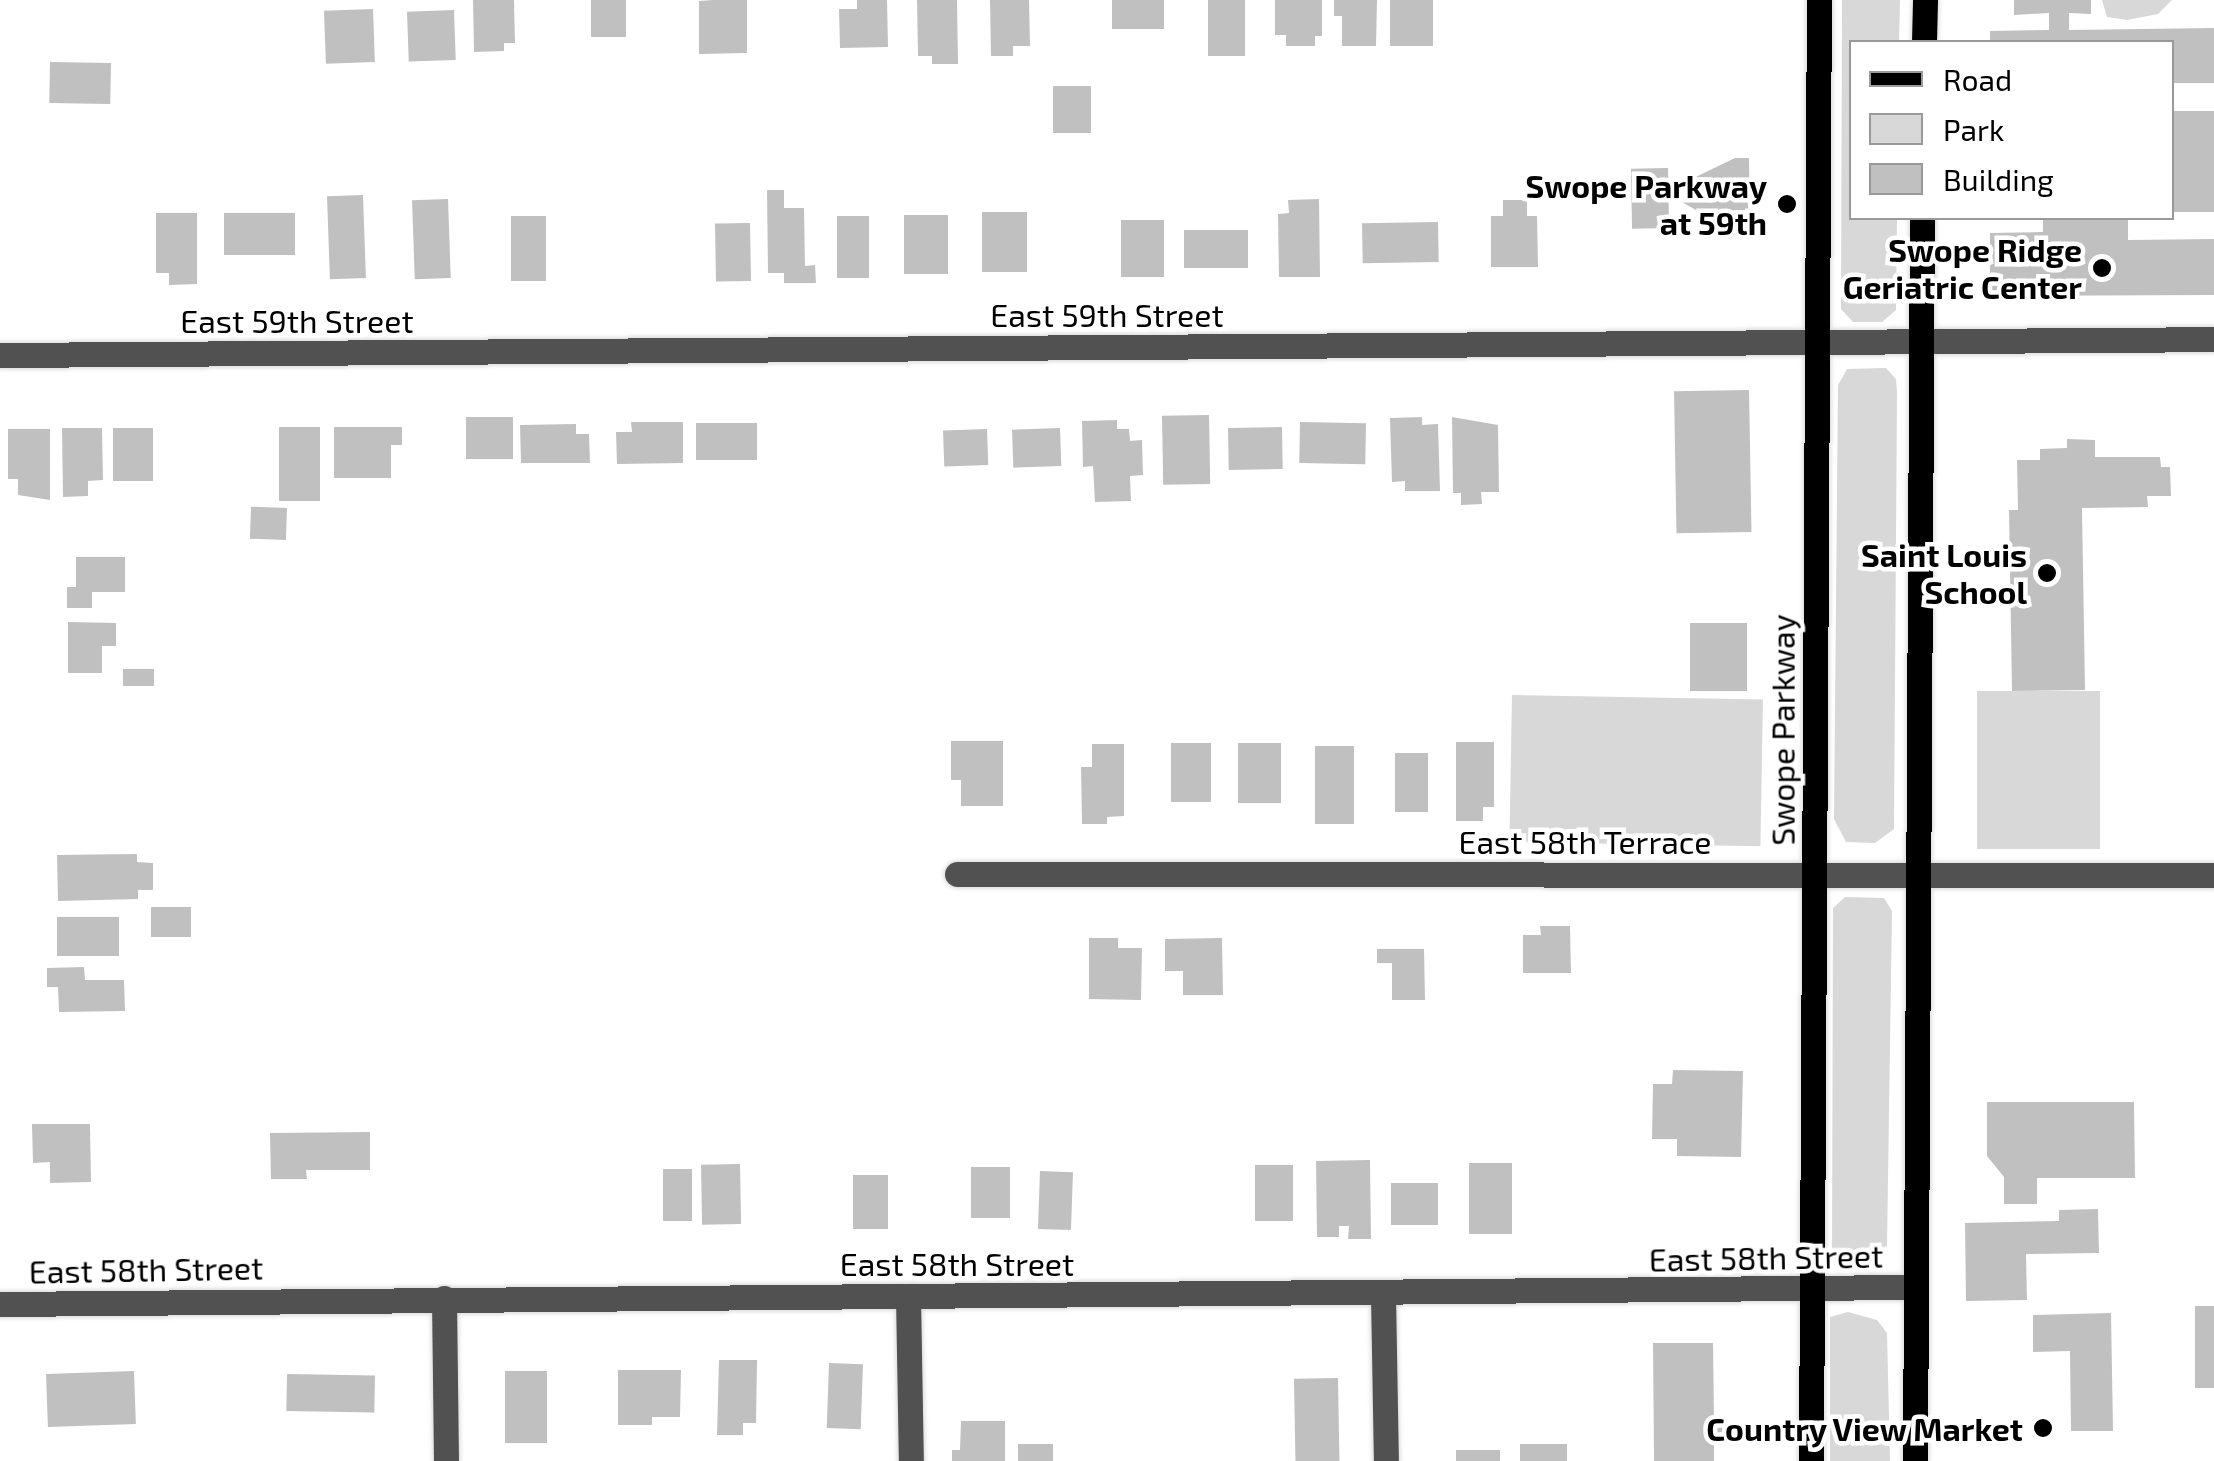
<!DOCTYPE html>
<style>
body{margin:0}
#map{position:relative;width:2214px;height:1461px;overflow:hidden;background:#fff;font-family:"Exo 2",sans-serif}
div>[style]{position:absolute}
.green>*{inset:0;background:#d8d8d8;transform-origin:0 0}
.building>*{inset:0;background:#c0c0c0;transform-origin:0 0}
.roads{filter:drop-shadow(0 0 2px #dbdbdb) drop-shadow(0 0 2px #dbdbdb)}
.minor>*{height:25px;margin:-12.5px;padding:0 12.5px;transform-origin:12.5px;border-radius:12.5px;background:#515151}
.major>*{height:25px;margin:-12.5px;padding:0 12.5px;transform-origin:12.5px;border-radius:12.5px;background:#000}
.dots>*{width:28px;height:28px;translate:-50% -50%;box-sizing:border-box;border:5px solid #fff;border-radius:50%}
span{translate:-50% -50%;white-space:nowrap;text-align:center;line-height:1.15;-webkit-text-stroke:9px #fff;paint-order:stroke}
.poi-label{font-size:32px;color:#000;font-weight:700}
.right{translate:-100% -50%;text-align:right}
.street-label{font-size:32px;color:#000}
.legend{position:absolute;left:1849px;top:40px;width:325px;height:180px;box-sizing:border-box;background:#fff;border:2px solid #999;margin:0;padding:12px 18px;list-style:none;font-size:30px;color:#000}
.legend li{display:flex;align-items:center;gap:20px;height:50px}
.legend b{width:50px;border:2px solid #999}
</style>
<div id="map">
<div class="green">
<div style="clip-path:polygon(1842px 0,1900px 0,1899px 42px,1852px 42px,1852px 218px,1897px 218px,1896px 310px,1882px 322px,1853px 322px,1841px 309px)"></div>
<div style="clip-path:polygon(2102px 0,2172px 0,2158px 14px,2127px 20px,2107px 17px)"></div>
<div style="clip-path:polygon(1886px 368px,1896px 379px,1897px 392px,1894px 829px,1875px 843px,1846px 842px,1834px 819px,1838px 385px,1847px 369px)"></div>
<div style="left:1977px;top:691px;width:123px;height:158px"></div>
<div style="left:1512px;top:695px;width:251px;height:147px;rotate:1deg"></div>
<div style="clip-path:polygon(1845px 897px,1884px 898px,1892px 911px,1887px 1246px,1881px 1261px,1873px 1263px,1843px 1263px,1832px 1252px,1833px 908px)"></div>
<div style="clip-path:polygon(1848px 1312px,1877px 1320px,1887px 1333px,1890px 1461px,1830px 1461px,1830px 1317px)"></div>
</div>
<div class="building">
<div style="clip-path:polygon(473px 0,514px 0,515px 43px,504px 43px,504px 51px,474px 52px)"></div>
<div style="left:591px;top:0;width:35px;height:37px"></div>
<div style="clip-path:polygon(712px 0,747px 0,747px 53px,699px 54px,699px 1px)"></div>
<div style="clip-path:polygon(857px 0,887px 0,888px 47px,840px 48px,839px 9px,857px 9px)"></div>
<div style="clip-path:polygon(917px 0,957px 0,958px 64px,932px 64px,932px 56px,918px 56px)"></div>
<div style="clip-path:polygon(990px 0,1029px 0,1030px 46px,1013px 46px,1013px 56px,991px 56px)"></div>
<div style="left:1112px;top:0;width:52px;height:29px"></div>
<div style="left:1208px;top:0;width:37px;height:56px"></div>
<div style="clip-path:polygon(1275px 0,1322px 0,1322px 36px,1315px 36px,1315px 46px,1286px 46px,1286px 35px,1275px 35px)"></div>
<div style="clip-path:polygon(1334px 0,1377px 0,1376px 46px,1342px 46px,1342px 16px,1334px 16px)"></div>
<div style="left:1390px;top:0;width:43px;height:46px"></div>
<div style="clip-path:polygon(2014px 0,2091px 0,2091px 14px,2069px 13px,2069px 30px,2214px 28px,2214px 83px,2172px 83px,2172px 42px,1990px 42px,1990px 31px,2049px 30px,2049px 13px,2014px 15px)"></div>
<div style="left:373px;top:9px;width:53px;height:49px;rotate:88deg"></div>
<div style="left:454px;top:10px;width:50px;height:47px;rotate:88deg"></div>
<div style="left:50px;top:62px;width:61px;height:41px;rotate:1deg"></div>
<div style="left:1053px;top:86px;width:38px;height:47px"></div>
<div style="left:2172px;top:111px;width:42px;height:101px"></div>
<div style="clip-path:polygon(1735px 158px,1749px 158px,1750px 232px,1735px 232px,1680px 201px,1681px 184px)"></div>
<div style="left:1668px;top:168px;width:60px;height:37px;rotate:89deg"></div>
<div style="clip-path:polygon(767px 190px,784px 190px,784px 208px,804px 208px,805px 266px,815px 265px,816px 283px,784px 283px,784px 273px,768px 273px)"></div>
<div style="left:363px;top:195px;width:83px;height:36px;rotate:88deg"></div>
<div style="left:448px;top:199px;width:79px;height:36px;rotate:88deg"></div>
<div style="clip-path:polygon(1319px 199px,1320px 277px,1279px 277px,1278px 214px,1289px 213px,1288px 200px)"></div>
<div style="clip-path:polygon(1503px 200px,1527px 200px,1527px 216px,1537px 216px,1538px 267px,1491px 267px,1491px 216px,1503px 216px)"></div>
<div style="left:1027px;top:212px;width:60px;height:45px;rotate:90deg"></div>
<div style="clip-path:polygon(156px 213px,197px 213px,197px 284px,169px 285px,169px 273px,156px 273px)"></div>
<div style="left:224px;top:213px;width:71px;height:42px"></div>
<div style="left:948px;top:215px;width:59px;height:44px;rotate:90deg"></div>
<div style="left:511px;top:216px;width:35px;height:65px"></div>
<div style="left:837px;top:216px;width:32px;height:62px"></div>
<div style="clip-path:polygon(2043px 218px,2128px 218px,2128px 240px,2214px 239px,2214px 295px,1990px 296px,1990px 233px,2043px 232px)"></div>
<div style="left:1121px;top:220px;width:43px;height:57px"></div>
<div style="left:1438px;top:222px;width:40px;height:76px;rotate:89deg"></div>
<div style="left:750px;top:223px;width:58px;height:35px;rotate:89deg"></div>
<div style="left:1248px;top:230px;width:38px;height:64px;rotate:90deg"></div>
<div style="left:1749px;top:390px;width:142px;height:75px;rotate:89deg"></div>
<div style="left:1209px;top:415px;width:69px;height:47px;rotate:89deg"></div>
<div style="left:466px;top:417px;width:47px;height:42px"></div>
<div style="clip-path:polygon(1422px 417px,1422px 425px,1438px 424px,1440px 491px,1405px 491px,1405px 481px,1392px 482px,1390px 418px)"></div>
<div style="clip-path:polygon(1452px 417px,1498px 425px,1499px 492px,1481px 492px,1482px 504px,1461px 505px,1461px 493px,1453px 493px)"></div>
<div style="clip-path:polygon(1117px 420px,1117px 429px,1129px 429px,1130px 441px,1142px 440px,1143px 475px,1130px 476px,1131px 501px,1095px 502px,1093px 466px,1083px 467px,1082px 421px)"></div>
<div style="clip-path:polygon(631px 422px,683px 422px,683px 463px,617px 464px,616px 432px,632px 432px)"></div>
<div style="left:1300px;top:422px;width:66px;height:41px;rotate:1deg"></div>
<div style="left:757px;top:423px;width:37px;height:61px;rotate:90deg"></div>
<div style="clip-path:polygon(576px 424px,576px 434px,589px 434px,590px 463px,521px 463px,520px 425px)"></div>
<div style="left:279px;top:427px;width:41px;height:74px"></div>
<div style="clip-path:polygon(334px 427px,402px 427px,402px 445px,391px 445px,391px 478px,334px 478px)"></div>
<div style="left:1282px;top:427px;width:42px;height:54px;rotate:89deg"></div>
<div style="clip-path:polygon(62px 428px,102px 428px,103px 480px,88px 481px,88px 496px,63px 497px)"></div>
<div style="left:113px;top:428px;width:40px;height:53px"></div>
<div style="left:1060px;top:428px;width:38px;height:48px;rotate:88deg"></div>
<div style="clip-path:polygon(8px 429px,50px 429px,50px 500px,18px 495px,18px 479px,8px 479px)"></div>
<div style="left:987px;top:429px;width:36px;height:44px;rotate:88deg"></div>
<div style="clip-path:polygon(2067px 439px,2095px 440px,2095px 457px,2160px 457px,2161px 467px,2170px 467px,2171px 496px,2147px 496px,2148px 507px,2082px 508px,2085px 690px,2012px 691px,2009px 510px,2018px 510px,2017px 460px,2040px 460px,2040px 449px,2067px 448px)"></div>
<div style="left:287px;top:508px;width:32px;height:36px;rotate:92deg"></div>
<div style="clip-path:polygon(76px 557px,125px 557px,125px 592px,92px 592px,92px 608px,67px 608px,67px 587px,76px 587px)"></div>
<div style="clip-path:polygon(68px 622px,116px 623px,116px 646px,102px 646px,102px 673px,68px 673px)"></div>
<div style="left:1690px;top:623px;width:57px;height:68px"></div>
<div style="left:123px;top:669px;width:31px;height:17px"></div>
<div style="clip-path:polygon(951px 741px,1003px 741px,1003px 806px,961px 806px,961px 780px,951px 780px)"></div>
<div style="clip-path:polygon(1456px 742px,1494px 742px,1494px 807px,1483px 807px,1483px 821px,1456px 821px)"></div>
<div style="left:1171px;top:743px;width:40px;height:59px"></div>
<div style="left:1238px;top:743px;width:43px;height:60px"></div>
<div style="clip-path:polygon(1092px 744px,1124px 744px,1124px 816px,1107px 817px,1107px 824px,1082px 824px,1081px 767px,1092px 767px)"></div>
<div style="left:1315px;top:746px;width:39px;height:78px"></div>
<div style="left:1395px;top:753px;width:33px;height:59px"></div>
<div style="clip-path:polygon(137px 854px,137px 862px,153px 863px,153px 890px,138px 890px,138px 899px,58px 901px,57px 855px)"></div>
<div style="left:191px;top:907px;width:30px;height:40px;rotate:90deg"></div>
<div style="left:57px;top:917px;width:62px;height:39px"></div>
<div style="clip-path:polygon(1540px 926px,1570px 926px,1571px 973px,1523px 973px,1523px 935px,1541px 935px)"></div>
<div style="clip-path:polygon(1089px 938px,1118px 938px,1118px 948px,1142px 948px,1141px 1000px,1089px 999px)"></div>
<div style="clip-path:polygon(1222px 938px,1223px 995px,1183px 995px,1183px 971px,1165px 971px,1165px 939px)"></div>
<div style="clip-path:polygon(1377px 949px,1424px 949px,1425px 1000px,1392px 1000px,1392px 963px,1377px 963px)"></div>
<div style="clip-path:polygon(84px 967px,85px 980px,124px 980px,125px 1011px,59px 1012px,58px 987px,47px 987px,47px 968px)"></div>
<div style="clip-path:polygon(1673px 1070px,1743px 1071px,1741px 1157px,1677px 1156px,1677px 1139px,1652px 1139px,1653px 1084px,1672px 1084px)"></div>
<div style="clip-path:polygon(1987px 1102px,2134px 1102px,2135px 1178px,2037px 1178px,2037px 1204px,2004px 1204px,2004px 1177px,1987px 1156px)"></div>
<div style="clip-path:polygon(32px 1124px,90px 1124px,91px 1182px,50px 1183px,50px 1162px,33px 1163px)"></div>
<div style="clip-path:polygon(370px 1132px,370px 1170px,306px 1170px,307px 1179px,271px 1179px,270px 1133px)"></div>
<div style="clip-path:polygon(1370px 1160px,1371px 1239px,1348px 1239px,1349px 1226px,1339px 1226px,1339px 1237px,1317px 1237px,1316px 1161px)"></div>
<div style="left:1469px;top:1163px;width:43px;height:71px"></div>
<div style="left:740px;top:1164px;width:60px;height:39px;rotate:89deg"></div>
<div style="left:1293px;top:1165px;width:56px;height:38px;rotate:90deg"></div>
<div style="left:971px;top:1167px;width:39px;height:51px"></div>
<div style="left:663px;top:1169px;width:29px;height:52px"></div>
<div style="left:1040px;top:1171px;width:33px;height:58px;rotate:2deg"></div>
<div style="left:853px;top:1175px;width:35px;height:54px"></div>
<div style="left:1391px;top:1183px;width:47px;height:42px"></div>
<div style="clip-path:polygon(2098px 1209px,2099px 1253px,2026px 1254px,2027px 1300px,1966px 1301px,1965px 1223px,2059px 1221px,2059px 1210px)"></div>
<div style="left:2195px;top:1306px;width:19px;height:82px"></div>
<div style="clip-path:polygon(2111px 1313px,2113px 1431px,2071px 1431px,2070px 1351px,2033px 1352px,2033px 1315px)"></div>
<div style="clip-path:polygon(1653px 1343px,1713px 1343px,1714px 1421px,1726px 1421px,1726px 1443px,1714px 1443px,1714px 1461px,1654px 1461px)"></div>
<div style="clip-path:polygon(719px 1360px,757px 1360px,756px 1423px,743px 1423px,743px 1435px,717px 1435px)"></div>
<div style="left:829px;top:1363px;width:34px;height:65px;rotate:2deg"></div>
<div style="clip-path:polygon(618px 1370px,681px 1370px,680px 1417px,652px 1417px,652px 1425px,618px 1425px)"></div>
<div style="left:134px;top:1371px;width:53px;height:88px;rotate:88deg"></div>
<div style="left:505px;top:1371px;width:42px;height:72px"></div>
<div style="left:287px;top:1374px;width:88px;height:37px;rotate:1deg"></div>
<div style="left:1338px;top:1378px;width:83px;height:44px;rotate:89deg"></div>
<div style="clip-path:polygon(961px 1421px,1005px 1421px,1005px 1461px,952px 1461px,952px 1450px,960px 1450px)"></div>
<div style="left:1018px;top:1444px;width:35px;height:17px"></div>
<div style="left:1520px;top:1444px;width:47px;height:17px"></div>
<div style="left:1456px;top:1450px;width:44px;height:11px"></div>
</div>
<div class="roads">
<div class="minor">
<div style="left:0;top:355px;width:2214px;rotate:-0.41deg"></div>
<div style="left:957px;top:874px;width:1257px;rotate:0.05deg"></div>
<div style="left:1383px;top:1294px;width:167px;rotate:89deg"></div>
<div style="left:908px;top:1296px;width:165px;rotate:89deg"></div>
<div style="left:444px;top:1298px;width:163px;rotate:89.3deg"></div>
<div style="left:0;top:1304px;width:1913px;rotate:-0.51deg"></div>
</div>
<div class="major">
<div style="left:1924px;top:42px;width:42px;rotate:-88.6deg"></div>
<div style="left:1811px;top:1461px;width:1461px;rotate:-89.69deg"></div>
<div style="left:1915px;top:1461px;width:1243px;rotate:-89.68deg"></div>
</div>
</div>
<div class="dots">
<div style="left:1787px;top:204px;background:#000"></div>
<div style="left:2102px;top:268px;background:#000"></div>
<div style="left:2047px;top:573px;background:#000"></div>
<div style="left:2043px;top:1428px;background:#000"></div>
</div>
<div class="poi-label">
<span class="right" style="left:1767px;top:204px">Swope Parkway<br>at 59th</span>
<span class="right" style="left:2082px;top:268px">Swope Ridge<br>Geriatric Center</span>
<span class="right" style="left:2027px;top:573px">Saint Louis<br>School</span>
<span class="right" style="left:2023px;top:1428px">Country View Market</span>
</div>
<div class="street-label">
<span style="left:1107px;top:314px">East 59th Street</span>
<span style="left:297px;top:320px">East 59th Street</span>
<span style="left:1782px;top:730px;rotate:-90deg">Swope Parkway</span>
<span style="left:1585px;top:841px">East 58th Terrace</span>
<span style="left:1766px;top:1257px;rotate:-1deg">East 58th Street</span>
<span style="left:957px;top:1263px">East 58th Street</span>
<span style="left:146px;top:1269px;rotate:-1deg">East 58th Street</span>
</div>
<ul class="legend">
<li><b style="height:12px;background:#000"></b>Road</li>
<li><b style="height:28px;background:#d8d8d8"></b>Park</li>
<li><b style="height:28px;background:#c0c0c0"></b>Building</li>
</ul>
</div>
